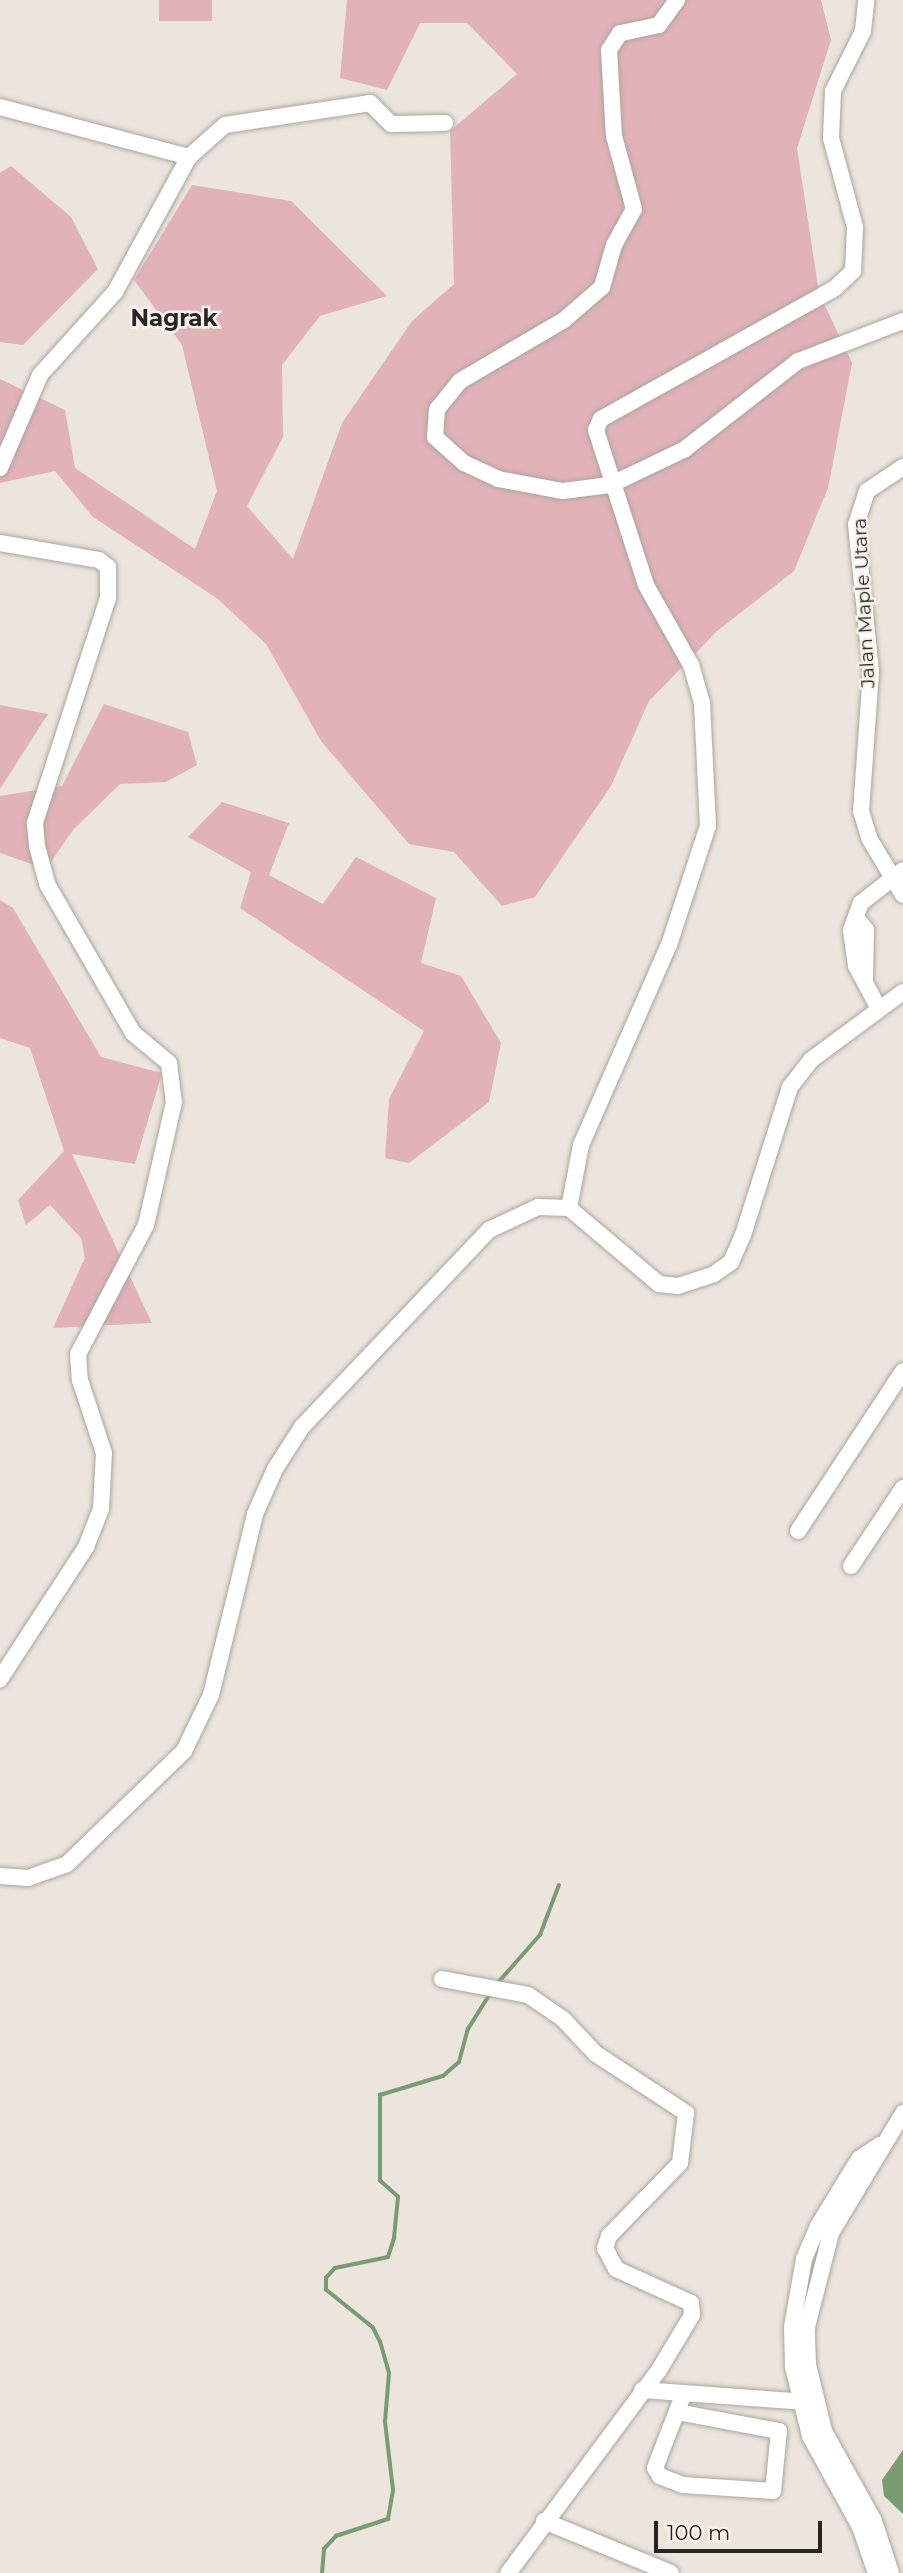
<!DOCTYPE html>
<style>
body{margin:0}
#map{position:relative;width:903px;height:2573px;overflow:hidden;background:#ebe5dd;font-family:Montserrat,sans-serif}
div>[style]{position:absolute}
.green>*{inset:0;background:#e1b2b8;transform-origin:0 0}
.water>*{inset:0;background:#7a9c72}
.stream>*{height:3.5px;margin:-1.75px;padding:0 1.75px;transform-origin:1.75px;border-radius:1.75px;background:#7a9c72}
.roads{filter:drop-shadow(0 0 2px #aba69e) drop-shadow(0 0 2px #aba69e)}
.minor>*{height:16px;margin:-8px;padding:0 8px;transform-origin:8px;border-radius:8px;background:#fff}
span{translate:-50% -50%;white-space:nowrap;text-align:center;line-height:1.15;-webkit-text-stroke:5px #f8f2eb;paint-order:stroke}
.street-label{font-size:19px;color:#272422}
.quarter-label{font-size:23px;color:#272422;font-weight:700}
.scale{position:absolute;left:654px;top:2521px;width:168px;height:32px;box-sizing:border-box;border:4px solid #272422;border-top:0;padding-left:9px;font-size:21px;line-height:24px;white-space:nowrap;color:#272422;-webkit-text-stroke:5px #f8f2eb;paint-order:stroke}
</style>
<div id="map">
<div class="green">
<div style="left:159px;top:0;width:53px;height:21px"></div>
<div style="clip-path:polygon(347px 0,821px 0,831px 40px,797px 148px,819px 293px,852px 363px,828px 488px,794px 571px,717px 631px,649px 701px,611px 786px,535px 897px,502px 906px,454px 852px,409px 844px,321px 741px,266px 644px,218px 599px,93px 517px,55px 471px,0 483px,0 379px,65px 410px,75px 468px,195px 549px,217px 491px,182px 345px,134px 280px,192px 185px,291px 201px,387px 296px,320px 316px,282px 365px,283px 437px,247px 506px,293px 559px,342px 423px,412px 321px,454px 284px,450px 131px,517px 74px,467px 23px,420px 23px,387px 90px,340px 78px)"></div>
<div style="clip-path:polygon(11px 166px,71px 217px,98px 269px,23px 345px,0 342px,0 173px)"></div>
<div style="clip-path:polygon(104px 704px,188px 732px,197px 765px,166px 782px,120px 784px,73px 830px,46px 869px,0 853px,0 796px,62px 786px)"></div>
<div style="clip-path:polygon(0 705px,48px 714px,0 789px)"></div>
<div style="clip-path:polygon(222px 802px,289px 823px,269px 875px,323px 904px,356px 857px,436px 898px,421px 963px,461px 976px,501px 1043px,489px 1102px,409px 1163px,385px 1158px,389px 1099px,424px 1031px,240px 908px,251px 872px,188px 837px)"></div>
<div style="clip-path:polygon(0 900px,13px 908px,101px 1057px,162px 1073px,135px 1164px,72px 1154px,152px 1323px,53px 1328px,85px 1258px,81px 1238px,50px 1205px,26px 1225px,18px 1200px,64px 1151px,30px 1048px,0 1038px)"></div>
</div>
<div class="water">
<div style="clip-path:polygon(903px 2450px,903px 2514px,884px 2496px,882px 2480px)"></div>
</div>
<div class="stream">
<div style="left:496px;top:1985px;width:67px;rotate:-48.7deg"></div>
<div style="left:540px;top:1935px;width:53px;rotate:-69.2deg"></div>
<div style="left:322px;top:2573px;width:24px;rotate:-85deg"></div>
<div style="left:324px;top:2549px;width:18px;rotate:-47deg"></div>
<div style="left:336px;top:2536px;width:55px;rotate:-18.1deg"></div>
<div style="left:388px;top:2519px;width:29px;rotate:-80deg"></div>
<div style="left:393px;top:2490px;width:68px;rotate:-96.7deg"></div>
<div style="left:385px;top:2422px;width:49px;rotate:-85.3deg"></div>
<div style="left:389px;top:2373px;width:32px;rotate:-106deg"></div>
<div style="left:380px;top:2342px;width:16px;rotate:-117deg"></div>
<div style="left:373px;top:2328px;width:60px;rotate:-141deg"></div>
<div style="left:326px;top:2290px;width:12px;rotate:-90deg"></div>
<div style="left:326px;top:2278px;width:13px;rotate:-48deg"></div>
<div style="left:335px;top:2268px;width:54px;rotate:-11.7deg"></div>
<div style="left:388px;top:2257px;width:20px;rotate:-72deg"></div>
<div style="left:394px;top:2238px;width:41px;rotate:-84.4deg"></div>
<div style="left:398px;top:2197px;width:24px;rotate:-138deg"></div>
<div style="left:380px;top:2181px;width:86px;rotate:-90deg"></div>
<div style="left:380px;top:2095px;width:66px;rotate:-16.8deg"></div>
<div style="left:443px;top:2076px;width:21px;rotate:-41deg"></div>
<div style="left:459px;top:2062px;width:34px;rotate:-75deg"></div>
<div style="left:468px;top:2029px;width:41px;rotate:-57.8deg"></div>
</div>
<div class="roads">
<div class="minor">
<div style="left:677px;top:0;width:31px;rotate:126deg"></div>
<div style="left:659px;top:25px;width:40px;rotate:168deg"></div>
<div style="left:620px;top:33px;width:20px;rotate:123deg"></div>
<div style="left:609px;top:50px;width:86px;rotate:86.7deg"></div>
<div style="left:614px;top:136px;width:76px;rotate:74.7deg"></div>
<div style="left:634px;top:209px;width:41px;rotate:119.1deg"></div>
<div style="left:614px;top:245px;width:44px;rotate:105.9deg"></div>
<div style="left:602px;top:287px;width:50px;rotate:139deg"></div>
<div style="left:564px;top:320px;width:121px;rotate:149.6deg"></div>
<div style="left:460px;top:381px;width:36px;rotate:129deg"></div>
<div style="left:437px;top:409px;width:28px;rotate:94deg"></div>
<div style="left:435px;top:437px;width:39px;rotate:42deg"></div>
<div style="left:464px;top:463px;width:38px;rotate:25deg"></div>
<div style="left:498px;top:479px;width:66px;rotate:10.5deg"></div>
<div style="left:563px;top:491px;width:47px;rotate:-7.3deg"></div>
<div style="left:610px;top:485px;width:83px;rotate:-25.6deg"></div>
<div style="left:685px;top:449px;width:143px;rotate:-37.9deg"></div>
<div style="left:798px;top:361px;width:112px;rotate:-20.9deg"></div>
<div style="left:0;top:107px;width:196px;rotate:14.8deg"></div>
<div style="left:903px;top:467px;width:43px;rotate:146.3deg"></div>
<div style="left:867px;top:491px;width:35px;rotate:108deg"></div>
<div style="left:856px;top:524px;width:149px;rotate:84.2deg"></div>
<div style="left:871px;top:672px;width:139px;rotate:94.1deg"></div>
<div style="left:861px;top:811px;width:28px;rotate:73deg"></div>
<div style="left:869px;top:838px;width:66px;rotate:59.2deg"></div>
<div style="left:0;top:468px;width:101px;rotate:-66.7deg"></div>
<div style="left:40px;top:375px;width:112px;rotate:-47.9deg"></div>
<div style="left:115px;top:292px;width:154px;rotate:-61.3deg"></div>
<div style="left:189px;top:157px;width:48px;rotate:-41.6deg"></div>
<div style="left:225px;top:125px;width:147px;rotate:-8.6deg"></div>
<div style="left:370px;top:103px;width:30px;rotate:45deg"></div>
<div style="left:391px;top:124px;width:54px;rotate:-1.1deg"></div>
<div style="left:0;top:543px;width:100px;rotate:9.7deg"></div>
<div style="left:99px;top:560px;width:11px;rotate:38deg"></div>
<div style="left:108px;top:567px;width:31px;rotate:90deg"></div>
<div style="left:108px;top:598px;width:237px;rotate:108deg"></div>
<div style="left:35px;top:823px;width:23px;rotate:85deg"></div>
<div style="left:37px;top:846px;width:39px;rotate:75deg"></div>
<div style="left:47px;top:884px;width:172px;rotate:60deg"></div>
<div style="left:133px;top:1033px;width:47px;rotate:39.8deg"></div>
<div style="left:169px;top:1063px;width:39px;rotate:83deg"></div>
<div style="left:174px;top:1102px;width:126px;rotate:102.8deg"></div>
<div style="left:146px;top:1225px;width:146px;rotate:117.8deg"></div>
<div style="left:78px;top:1354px;width:26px;rotate:86deg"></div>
<div style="left:80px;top:1380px;width:77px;rotate:71.8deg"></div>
<div style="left:104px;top:1453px;width:56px;rotate:93.1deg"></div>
<div style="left:101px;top:1509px;width:41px;rotate:111.5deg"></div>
<div style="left:86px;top:1547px;width:158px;rotate:123.1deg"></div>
<div style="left:856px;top:918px;width:16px;rotate:50deg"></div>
<div style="left:866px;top:930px;width:48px;rotate:91.2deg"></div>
<div style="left:879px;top:1009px;width:49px;rotate:-118.1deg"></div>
<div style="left:856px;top:966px;width:36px;rotate:-98deg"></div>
<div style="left:851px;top:930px;width:29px;rotate:-70deg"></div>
<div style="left:861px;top:903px;width:53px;rotate:-38.2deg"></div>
<div style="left:569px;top:1208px;width:64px;rotate:-79.2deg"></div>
<div style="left:581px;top:1145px;width:219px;rotate:-66.3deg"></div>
<div style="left:669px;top:945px;width:125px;rotate:-71.9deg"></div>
<div style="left:708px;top:826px;width:123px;rotate:-92.8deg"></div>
<div style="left:702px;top:703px;width:40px;rotate:-106deg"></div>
<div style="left:691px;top:665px;width:92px;rotate:-119.4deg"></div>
<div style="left:646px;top:585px;width:163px;rotate:-107.9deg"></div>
<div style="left:596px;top:430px;width:12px;rotate:-66deg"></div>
<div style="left:601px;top:419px;width:268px;rotate:-29.2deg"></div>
<div style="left:835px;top:288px;width:25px;rotate:-43deg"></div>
<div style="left:853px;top:271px;width:44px;rotate:-87.4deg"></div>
<div style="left:855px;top:227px;width:92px;rotate:-105.1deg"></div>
<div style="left:831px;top:138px;width:47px;rotate:-87.6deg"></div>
<div style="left:833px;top:91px;width:67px;rotate:-63.4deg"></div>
<div style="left:863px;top:31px;width:31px;rotate:-84deg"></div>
<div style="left:798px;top:1531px;width:191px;rotate:-56.7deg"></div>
<div style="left:851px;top:1566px;width:94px;rotate:-56.3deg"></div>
<div style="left:0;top:1876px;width:28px;rotate:4deg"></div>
<div style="left:28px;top:1878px;width:41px;rotate:-19.7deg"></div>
<div style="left:67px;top:1864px;width:163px;rotate:-44deg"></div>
<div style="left:184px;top:1751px;width:62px;rotate:-64.3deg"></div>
<div style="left:211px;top:1695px;width:186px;rotate:-76.3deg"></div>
<div style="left:255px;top:1514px;width:49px;rotate:-66deg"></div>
<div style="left:275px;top:1469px;width:50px;rotate:-57.3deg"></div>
<div style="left:302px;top:1427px;width:272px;rotate:-46.5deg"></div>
<div style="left:489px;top:1230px;width:54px;rotate:-25.1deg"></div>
<div style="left:538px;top:1207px;width:31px;rotate:2deg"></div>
<div style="left:569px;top:1208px;width:118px;rotate:40.2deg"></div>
<div style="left:659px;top:1284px;width:19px;rotate:6deg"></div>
<div style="left:678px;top:1286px;width:38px;rotate:-18deg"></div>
<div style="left:714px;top:1274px;width:21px;rotate:-35deg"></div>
<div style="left:731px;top:1262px;width:30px;rotate:-66deg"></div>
<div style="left:743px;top:1235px;width:155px;rotate:-72.4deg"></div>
<div style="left:790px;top:1087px;width:34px;rotate:-52deg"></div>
<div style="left:811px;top:1060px;width:114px;rotate:-36.5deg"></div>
<div style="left:442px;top:1979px;width:87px;rotate:10.5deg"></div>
<div style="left:528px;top:1995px;width:42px;rotate:34.4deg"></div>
<div style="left:563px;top:2019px;width:48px;rotate:46.7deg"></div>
<div style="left:596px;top:2054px;width:108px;rotate:33.2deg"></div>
<div style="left:686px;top:2113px;width:50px;rotate:96.8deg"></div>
<div style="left:680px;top:2163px;width:102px;rotate:134.2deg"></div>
<div style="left:609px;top:2236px;width:13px;rotate:108deg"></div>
<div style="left:605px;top:2248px;width:24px;rotate:62deg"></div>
<div style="left:616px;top:2269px;width:82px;rotate:24.4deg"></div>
<div style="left:691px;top:2303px;width:12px;rotate:85deg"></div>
<div style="left:692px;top:2315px;width:64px;rotate:121deg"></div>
<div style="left:659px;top:2370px;width:253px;rotate:126.6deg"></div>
<div style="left:642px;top:2390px;width:165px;rotate:4.2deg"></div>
<div style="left:677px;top:2412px;width:104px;rotate:10.6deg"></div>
<div style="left:779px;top:2431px;width:60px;rotate:95.7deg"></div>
<div style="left:773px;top:2491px;width:90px;rotate:-176.2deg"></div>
<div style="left:683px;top:2485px;width:25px;rotate:-159deg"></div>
<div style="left:660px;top:2476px;width:9px;rotate:-122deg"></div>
<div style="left:655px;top:2468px;width:80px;rotate:-68.9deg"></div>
<div style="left:544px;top:2521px;width:137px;rotate:22.3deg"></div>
<div style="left:876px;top:2573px;width:49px;rotate:-109.2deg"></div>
<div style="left:860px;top:2527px;width:104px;rotate:-118.8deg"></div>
<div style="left:810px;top:2436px;width:71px;rotate:-103.8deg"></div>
<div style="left:793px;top:2367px;width:40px;rotate:-91.4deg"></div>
<div style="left:792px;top:2327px;width:69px;rotate:-80deg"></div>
<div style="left:804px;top:2259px;width:36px;rotate:-67deg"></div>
<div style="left:818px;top:2226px;width:79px;rotate:-58.5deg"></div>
<div style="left:859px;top:2159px;width:25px;rotate:-34deg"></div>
<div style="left:891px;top:2573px;width:55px;rotate:-108.1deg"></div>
<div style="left:874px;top:2521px;width:103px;rotate:-119.1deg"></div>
<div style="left:824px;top:2431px;width:68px;rotate:-103.6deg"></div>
<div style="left:808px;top:2365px;width:38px;rotate:-92deg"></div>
<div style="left:807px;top:2327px;width:97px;rotate:-75.7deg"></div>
<div style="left:831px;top:2233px;width:140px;rotate:-59deg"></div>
</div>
</div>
<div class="street-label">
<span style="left:864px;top:603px;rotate:-93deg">Jalan Maple Utara</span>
</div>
<div class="quarter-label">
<span style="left:174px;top:318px">Nagrak</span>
</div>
<div class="scale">100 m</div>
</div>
